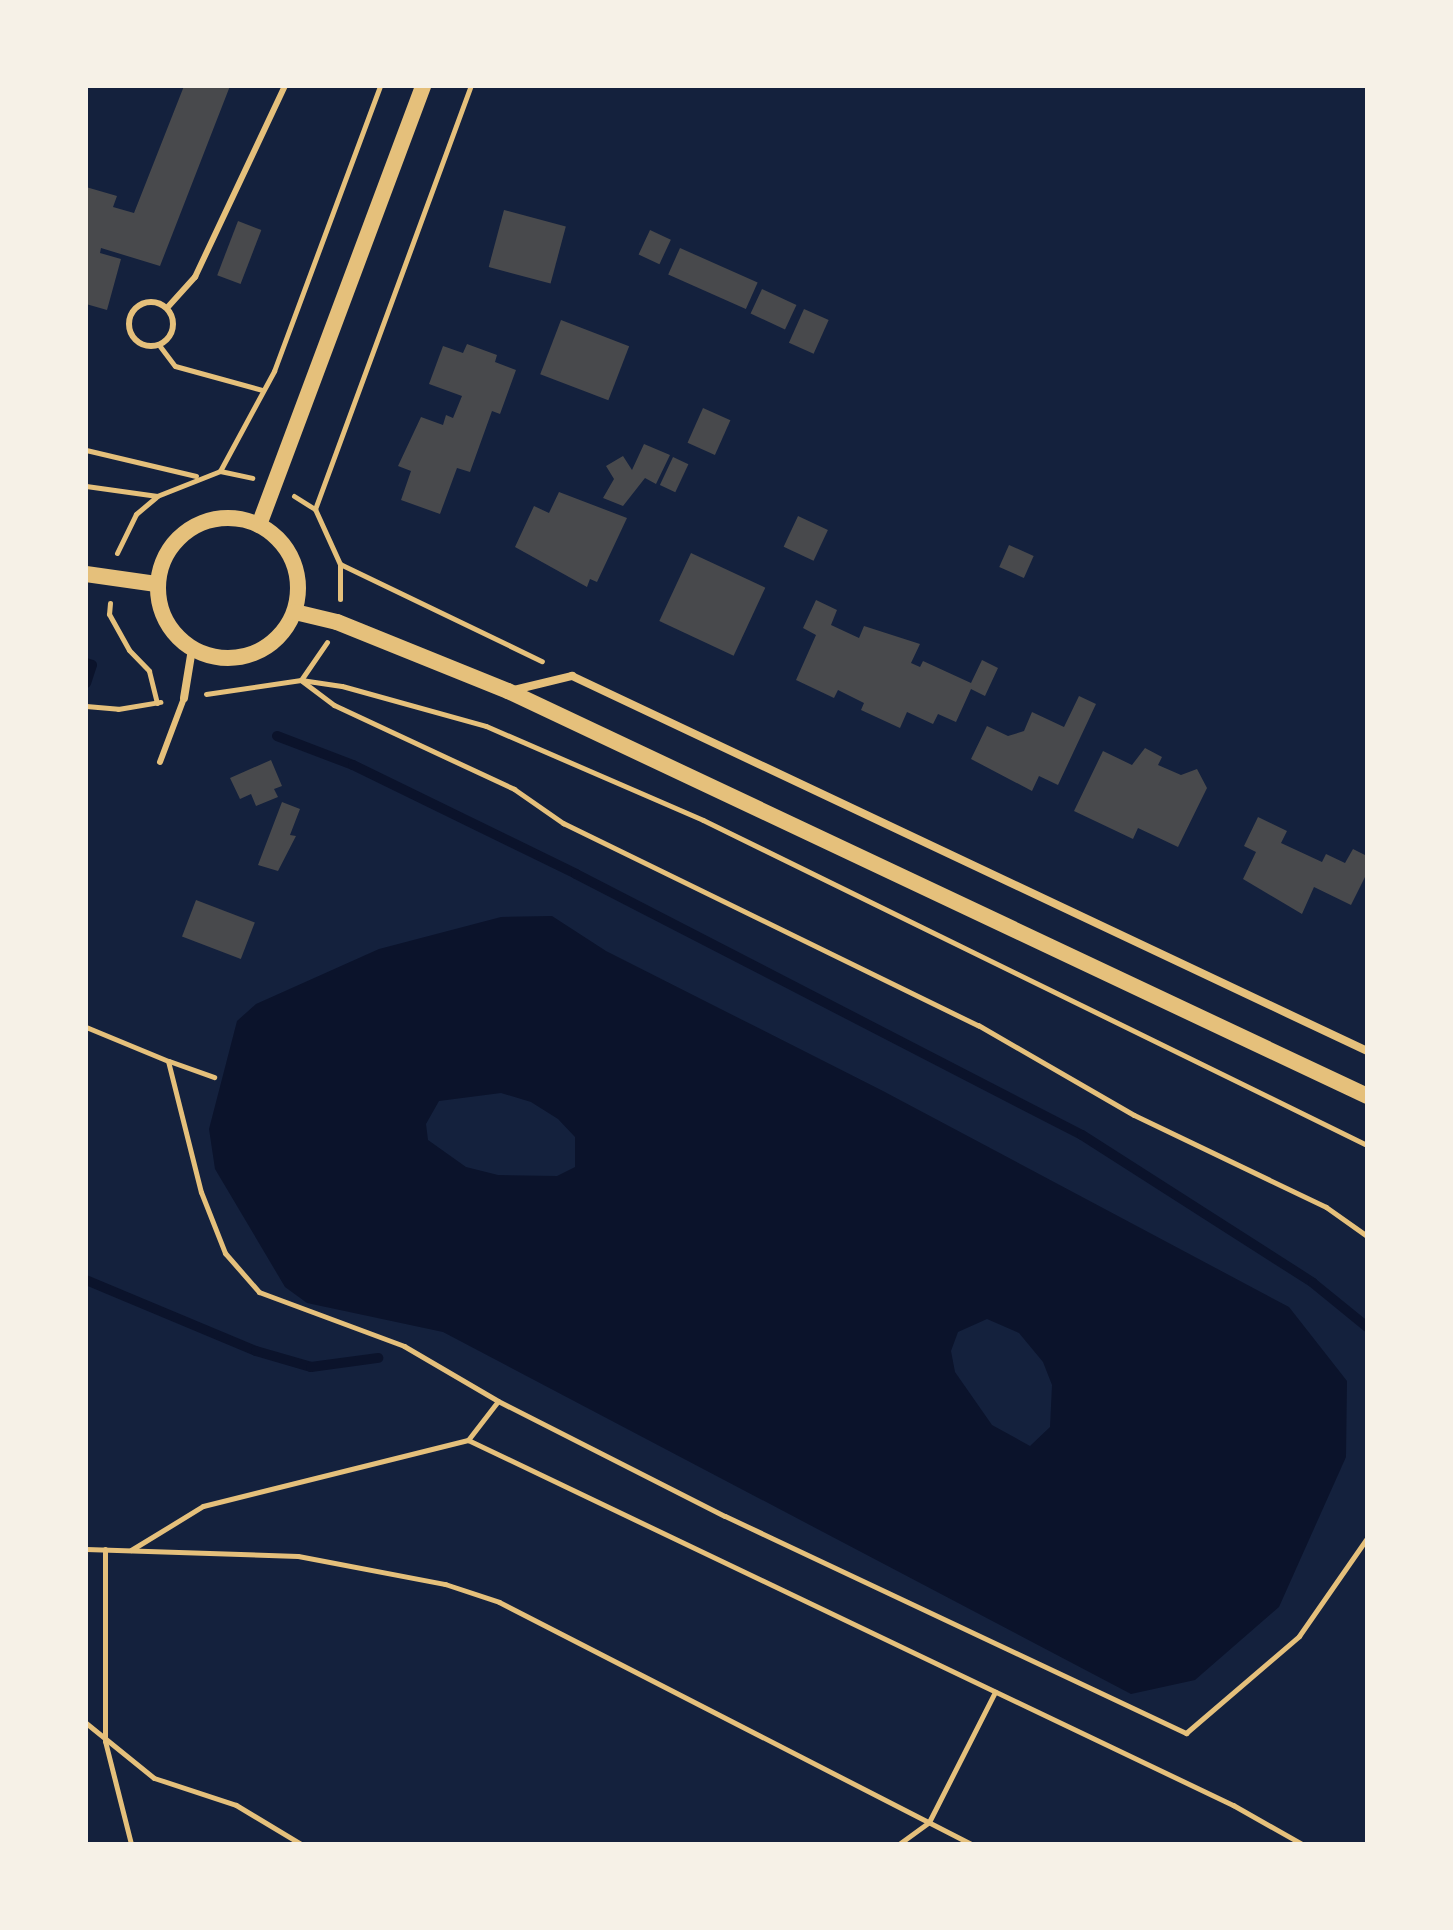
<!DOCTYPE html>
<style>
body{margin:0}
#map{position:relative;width:1453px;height:1930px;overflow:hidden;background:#14213d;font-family:"IBM Plex Sans",sans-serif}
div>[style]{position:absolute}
.water>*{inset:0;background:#0b132b}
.stream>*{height:10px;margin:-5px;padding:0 5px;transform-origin:5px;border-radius:5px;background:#0b132b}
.building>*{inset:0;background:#48494c;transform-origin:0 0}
.path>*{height:5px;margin:-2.5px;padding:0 2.5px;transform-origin:2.5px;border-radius:2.5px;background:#e5c07b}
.service>*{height:6px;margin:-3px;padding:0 3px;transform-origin:3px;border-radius:3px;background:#e5c07b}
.service>.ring{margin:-3px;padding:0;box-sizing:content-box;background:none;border:6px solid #e5c07b;border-radius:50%}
.minor>*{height:8px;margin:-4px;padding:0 4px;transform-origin:4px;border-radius:4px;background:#e5c07b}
.secondary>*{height:16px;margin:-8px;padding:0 8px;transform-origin:8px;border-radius:8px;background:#e5c07b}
.secondary>.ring{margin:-8px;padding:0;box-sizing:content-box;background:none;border:16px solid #e5c07b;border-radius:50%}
span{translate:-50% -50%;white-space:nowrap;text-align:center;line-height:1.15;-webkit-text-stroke:7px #f6f1e7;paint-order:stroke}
.frame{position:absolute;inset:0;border:88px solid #f6f1e7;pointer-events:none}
</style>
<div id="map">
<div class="water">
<div style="clip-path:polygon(evenodd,552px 916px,606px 951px,883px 1091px,1289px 1307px,1347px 1381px,1346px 1457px,1279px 1607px,1195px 1680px,1131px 1694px,443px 1332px,307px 1303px,285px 1287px,215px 1169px,209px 1129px,237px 1021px,256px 1004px,379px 949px,501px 917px,552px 916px,501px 1093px,531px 1102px,558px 1119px,575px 1137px,575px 1167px,557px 1176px,498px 1175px,466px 1167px,428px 1140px,426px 1124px,439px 1101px,501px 1093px,552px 916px,987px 1319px,1019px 1333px,1043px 1362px,1052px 1385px,1050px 1427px,1030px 1446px,992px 1425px,955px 1372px,951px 1351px,958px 1332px,987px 1319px)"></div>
</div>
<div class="stream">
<div style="left:86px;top:663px;width:6px;rotate:18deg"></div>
<div style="left:92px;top:665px;width:19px;rotate:108deg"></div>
<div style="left:277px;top:736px;width:81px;rotate:20.9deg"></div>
<div style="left:353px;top:765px;width:248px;rotate:26deg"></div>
<div style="left:576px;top:874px;width:569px;rotate:27.29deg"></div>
<div style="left:1082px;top:1135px;width:274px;rotate:32.6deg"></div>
<div style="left:1313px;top:1283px;width:70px;rotate:39.2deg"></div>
<div style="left:86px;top:1280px;width:184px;rotate:22.7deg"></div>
<div style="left:256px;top:1351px;width:57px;rotate:16.2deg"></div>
<div style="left:311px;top:1367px;width:68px;rotate:-7.7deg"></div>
</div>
<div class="building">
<div style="clip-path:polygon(184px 86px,230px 86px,160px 266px,101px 248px,100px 253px,121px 259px,107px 310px,86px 304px,86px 187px,117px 196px,113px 207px,134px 213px)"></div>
<div style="left:504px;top:210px;width:64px;height:59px;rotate:15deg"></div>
<div style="left:238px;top:221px;width:25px;height:58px;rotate:21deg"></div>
<div style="left:650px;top:230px;width:23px;height:27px;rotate:25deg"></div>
<div style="left:680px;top:248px;width:85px;height:29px;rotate:24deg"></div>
<div style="left:762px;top:289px;width:38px;height:27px;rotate:25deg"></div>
<div style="left:804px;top:309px;width:27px;height:37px;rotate:24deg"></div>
<div style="left:561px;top:320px;width:73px;height:58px;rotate:21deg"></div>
<div style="clip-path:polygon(467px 344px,497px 355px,495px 362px,516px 370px,500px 414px,492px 411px,470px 472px,457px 468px,440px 514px,401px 500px,411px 471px,398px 466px,421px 417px,443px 425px,446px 415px,453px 418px,462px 396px,429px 384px,443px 346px,463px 353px)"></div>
<div style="left:703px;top:408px;width:30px;height:38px;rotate:24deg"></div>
<div style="clip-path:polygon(644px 444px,670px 455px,656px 484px,645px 478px,623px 506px,603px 498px,614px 479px,606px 466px,623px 456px,632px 470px)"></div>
<div style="left:673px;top:457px;width:17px;height:31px;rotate:25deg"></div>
<div style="clip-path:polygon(559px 492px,627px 518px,597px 582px,590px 579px,587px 587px,515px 547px,534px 506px,549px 513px)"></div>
<div style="left:798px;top:516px;width:33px;height:34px;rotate:25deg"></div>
<div style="left:1009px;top:545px;width:27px;height:24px;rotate:24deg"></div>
<div style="left:691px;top:553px;width:82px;height:75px;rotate:25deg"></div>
<div style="clip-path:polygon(816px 600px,837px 610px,831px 625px,859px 638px,864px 626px,920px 644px,911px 663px,920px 667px,923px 661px,971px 683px,982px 660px,998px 668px,985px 696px,971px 689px,956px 722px,938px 714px,933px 724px,907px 712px,900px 728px,861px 710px,864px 703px,838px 690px,834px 698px,796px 680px,816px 635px,803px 628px)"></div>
<div style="clip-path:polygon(1079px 696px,1096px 704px,1058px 785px,1039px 776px,1032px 791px,971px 759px,987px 726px,1008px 736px,1024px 731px,1032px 712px,1064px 727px)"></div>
<div style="clip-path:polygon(1145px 748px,1162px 757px,1158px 765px,1181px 775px,1197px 769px,1207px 788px,1178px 847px,1138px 828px,1133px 839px,1074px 811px,1103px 751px,1132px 765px)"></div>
<div style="clip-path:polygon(271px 760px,282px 786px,274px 789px,278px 797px,256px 806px,251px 794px,240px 799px,230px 778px)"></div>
<div style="clip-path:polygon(282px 802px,300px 809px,290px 835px,296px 836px,278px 871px,258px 865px)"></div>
<div style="clip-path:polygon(1258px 817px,1287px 831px,1281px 843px,1322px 862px,1326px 854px,1345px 863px,1353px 849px,1367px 856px,1367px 873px,1351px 905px,1314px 887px,1302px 914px,1243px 879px,1256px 852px,1244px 846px)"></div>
<div style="left:196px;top:900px;width:63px;height:39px;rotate:21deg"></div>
</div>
<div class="path">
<div style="left:159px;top:345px;width:26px;rotate:53deg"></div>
<div style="left:175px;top:366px;width:90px;rotate:15.4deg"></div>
<div style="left:86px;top:450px;width:113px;rotate:13.3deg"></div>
<div style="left:220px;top:471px;width:114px;rotate:-61.6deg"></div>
<div style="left:274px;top:371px;width:304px;rotate:-69.6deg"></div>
<div style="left:86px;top:486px;width:72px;rotate:8deg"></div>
<div style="left:157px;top:496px;width:68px;rotate:-21.6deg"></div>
<div style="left:220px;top:471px;width:33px;rotate:12deg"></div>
<div style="left:294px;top:496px;width:25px;rotate:32deg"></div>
<div style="left:315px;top:509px;width:60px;rotate:65.6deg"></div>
<div style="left:340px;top:564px;width:224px;rotate:25.7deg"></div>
<div style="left:315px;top:509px;width:451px;rotate:-69.8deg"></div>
<div style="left:117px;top:553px;width:43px;rotate:-64deg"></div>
<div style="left:136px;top:514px;width:26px;rotate:-40deg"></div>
<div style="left:340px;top:564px;width:35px;rotate:90deg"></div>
<div style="left:110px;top:603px;width:11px;rotate:95deg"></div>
<div style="left:109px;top:614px;width:41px;rotate:60.9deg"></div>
<div style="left:129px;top:650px;width:29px;rotate:46deg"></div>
<div style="left:149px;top:671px;width:33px;rotate:76deg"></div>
<div style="left:301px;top:680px;width:46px;rotate:-55.6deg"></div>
<div style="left:302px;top:681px;width:40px;rotate:37deg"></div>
<div style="left:334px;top:705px;width:199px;rotate:25deg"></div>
<div style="left:514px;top:789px;width:60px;rotate:34.8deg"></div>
<div style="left:563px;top:823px;width:462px;rotate:26deg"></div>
<div style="left:978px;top:1025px;width:180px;rotate:30deg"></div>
<div style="left:1134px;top:1115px;width:213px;rotate:25.6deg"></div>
<div style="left:1326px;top:1207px;width:50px;rotate:35.3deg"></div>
<div style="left:206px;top:694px;width:96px;rotate:-8.4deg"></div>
<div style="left:301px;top:680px;width:41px;rotate:8.3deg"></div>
<div style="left:342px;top:686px;width:149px;rotate:15.5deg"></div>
<div style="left:486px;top:726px;width:236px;rotate:23.4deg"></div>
<div style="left:703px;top:820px;width:739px;rotate:26.08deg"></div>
<div style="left:86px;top:706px;width:32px;rotate:5deg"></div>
<div style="left:118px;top:709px;width:43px;rotate:-9.5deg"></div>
<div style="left:86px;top:1027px;width:89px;rotate:22.5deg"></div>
<div style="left:168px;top:1061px;width:135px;rotate:75.9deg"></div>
<div style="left:201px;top:1192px;width:66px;rotate:68.5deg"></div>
<div style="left:225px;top:1253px;width:52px;rotate:48.9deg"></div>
<div style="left:259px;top:1292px;width:155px;rotate:20.4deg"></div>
<div style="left:404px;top:1346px;width:109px;rotate:30.3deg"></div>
<div style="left:498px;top:1401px;width:254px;rotate:26.9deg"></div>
<div style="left:725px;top:1516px;width:510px;rotate:25.21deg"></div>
<div style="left:1186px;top:1733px;width:149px;rotate:-40.6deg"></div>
<div style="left:1299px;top:1636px;width:119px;rotate:-55.2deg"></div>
<div style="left:169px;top:1061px;width:48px;rotate:19.6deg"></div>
<div style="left:468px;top:1440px;width:49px;rotate:-52.4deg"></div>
<div style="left:86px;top:1549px;width:212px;rotate:1.9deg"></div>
<div style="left:298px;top:1556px;width:150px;rotate:10.8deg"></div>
<div style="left:445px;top:1584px;width:57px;rotate:18.4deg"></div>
<div style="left:499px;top:1602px;width:530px;rotate:27.14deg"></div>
<div style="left:105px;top:1549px;width:192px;rotate:90deg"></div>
<div style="left:105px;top:1741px;width:106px;rotate:75.8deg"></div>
<div style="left:131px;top:1550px;width:84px;rotate:-31.4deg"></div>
<div style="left:203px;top:1506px;width:273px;rotate:-14deg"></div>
<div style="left:468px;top:1440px;width:848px;rotate:25.51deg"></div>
<div style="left:1233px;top:1805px;width:79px;rotate:29.5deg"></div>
<div style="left:86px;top:1723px;width:87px;rotate:39deg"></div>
<div style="left:154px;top:1778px;width:86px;rotate:18.2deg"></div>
<div style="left:236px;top:1805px;width:76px;rotate:31deg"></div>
<div style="left:899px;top:1844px;width:37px;rotate:-36deg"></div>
<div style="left:929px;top:1822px;width:146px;rotate:-63.1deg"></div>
</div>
<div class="service">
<div class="ring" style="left:129px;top:302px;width:38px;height:38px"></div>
<div style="left:167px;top:308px;width:42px;rotate:-47.9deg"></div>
<div style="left:195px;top:277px;width:211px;rotate:-64.8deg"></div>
<div style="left:160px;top:762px;width:68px;rotate:-69.4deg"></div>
</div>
<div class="minor">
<div style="left:514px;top:690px;width:60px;rotate:-13.6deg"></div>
<div style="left:572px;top:676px;width:879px;rotate:25.25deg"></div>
<div style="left:184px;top:698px;width:50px;rotate:-80.7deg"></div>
</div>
<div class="secondary">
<div class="ring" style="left:158px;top:518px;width:124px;height:124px"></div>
<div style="left:259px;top:525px;width:469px;rotate:-69.5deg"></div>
<div style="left:86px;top:574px;width:71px;rotate:8.1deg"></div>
<div style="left:295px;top:612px;width:43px;rotate:13.4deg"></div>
<div style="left:337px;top:622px;width:184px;rotate:22deg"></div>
<div style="left:508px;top:691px;width:950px;rotate:25.24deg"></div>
</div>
<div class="frame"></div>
</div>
